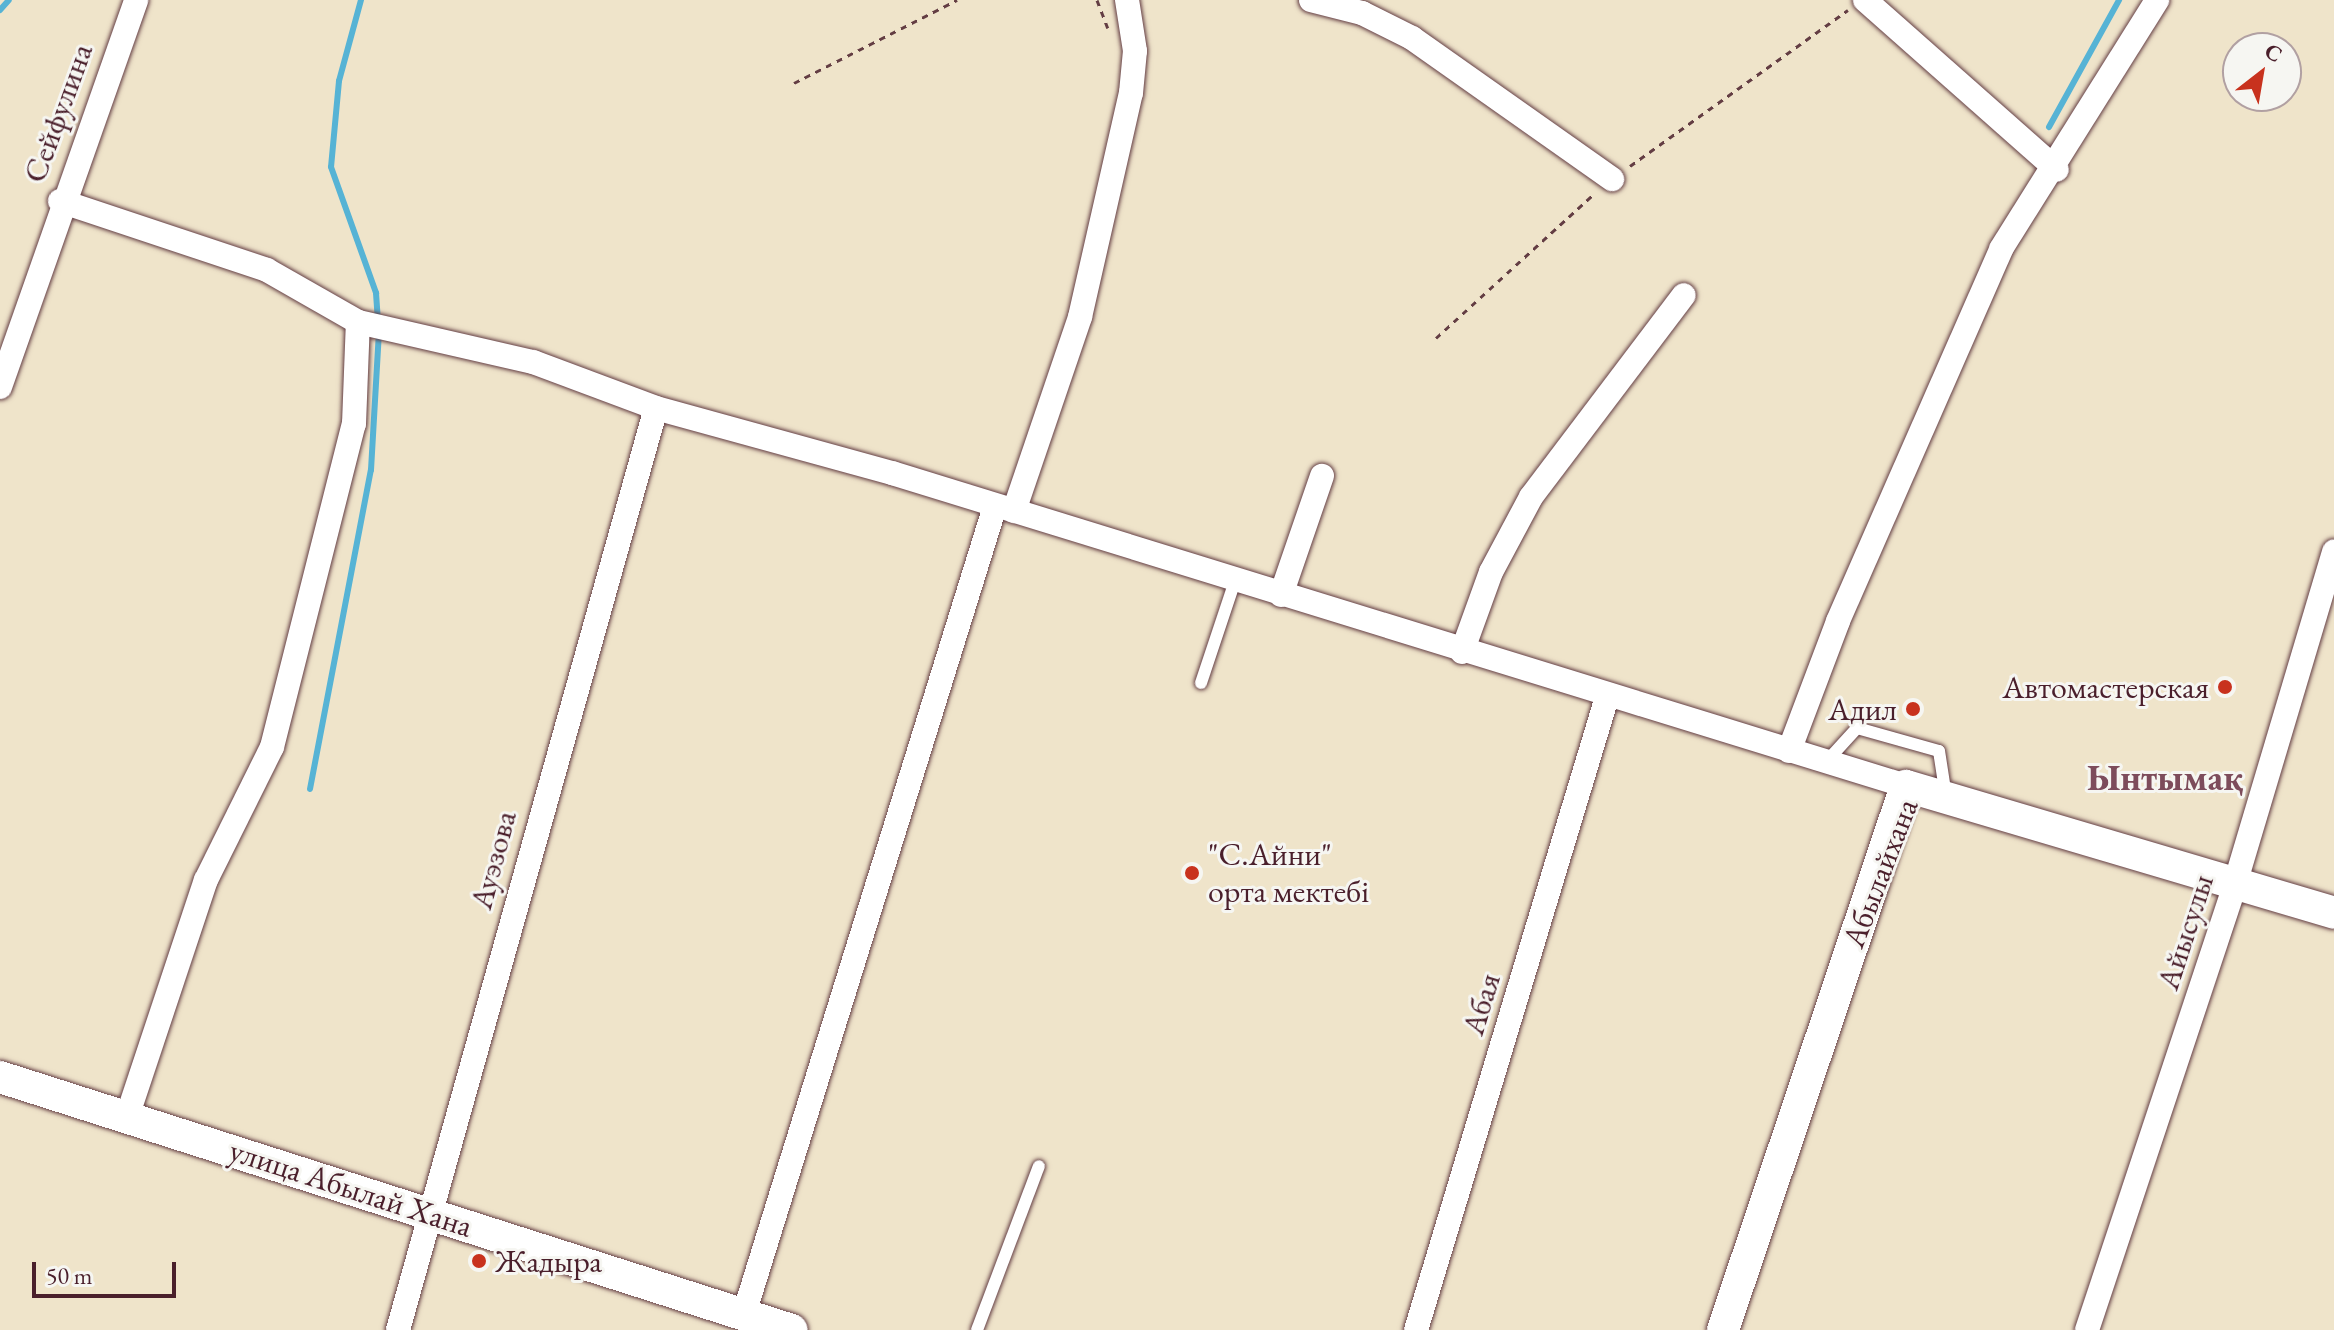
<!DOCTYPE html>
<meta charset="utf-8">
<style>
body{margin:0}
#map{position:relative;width:2334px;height:1330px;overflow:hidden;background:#efe4ca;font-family:"EB Garamond",serif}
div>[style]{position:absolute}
.stream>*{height:6px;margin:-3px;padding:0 3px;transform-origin:3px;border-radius:3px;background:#56b3d5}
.path>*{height:3px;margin-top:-1.5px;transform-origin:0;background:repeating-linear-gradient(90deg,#633d43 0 6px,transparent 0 12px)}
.roads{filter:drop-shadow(0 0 2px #633d43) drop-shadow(0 0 2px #633d43)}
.lane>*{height:12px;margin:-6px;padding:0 6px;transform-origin:6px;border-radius:6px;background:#fff}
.street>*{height:24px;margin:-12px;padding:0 12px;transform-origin:12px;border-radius:12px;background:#fff}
.secondary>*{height:32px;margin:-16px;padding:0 16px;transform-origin:16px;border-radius:16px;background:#fff}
.dots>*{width:22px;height:22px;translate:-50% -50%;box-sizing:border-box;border:4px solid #f6f6f2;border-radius:50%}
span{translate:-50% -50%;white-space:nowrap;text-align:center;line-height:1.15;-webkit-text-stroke:6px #f6f6f2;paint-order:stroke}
.street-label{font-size:32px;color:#4a1f2b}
.poi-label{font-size:32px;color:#4a1f2b}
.right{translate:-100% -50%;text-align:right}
.left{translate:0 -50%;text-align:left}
.quarter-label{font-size:36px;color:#7d4c5b;font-weight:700}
.north{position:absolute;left:2222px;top:32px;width:80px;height:80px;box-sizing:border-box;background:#f6f6f2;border:2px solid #b1a0a2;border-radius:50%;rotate:31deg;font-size:22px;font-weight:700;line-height:32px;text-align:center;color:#4a1f2b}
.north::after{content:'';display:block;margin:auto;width:28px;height:36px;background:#c8321e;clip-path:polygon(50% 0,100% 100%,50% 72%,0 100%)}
.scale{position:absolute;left:32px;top:1262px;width:144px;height:36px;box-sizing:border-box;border:4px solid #4a1f2b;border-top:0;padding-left:10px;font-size:24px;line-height:28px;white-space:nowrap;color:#4a1f2b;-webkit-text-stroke:6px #f6f6f2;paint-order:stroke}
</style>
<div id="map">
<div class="stream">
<div style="left:361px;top:0;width:84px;rotate:105.2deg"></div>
<div style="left:339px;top:81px;width:86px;rotate:95.3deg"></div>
<div style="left:331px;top:167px;width:134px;rotate:70.3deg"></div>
<div style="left:376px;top:293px;width:27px;rotate:86deg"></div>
<div style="left:0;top:10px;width:13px;rotate:-48deg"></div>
<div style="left:2049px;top:127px;width:145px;rotate:-61.1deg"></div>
<div style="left:310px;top:789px;width:325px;rotate:-79.2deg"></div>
<div style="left:371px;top:470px;width:138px;rotate:-86.7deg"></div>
</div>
<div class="path">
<div style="left:1097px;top:0;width:30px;rotate:69deg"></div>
<div style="left:794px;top:83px;width:183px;rotate:-27deg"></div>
<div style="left:1630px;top:166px;width:268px;rotate:-35.6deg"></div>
<div style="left:1436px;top:338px;width:215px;rotate:-42.4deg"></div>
</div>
<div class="roads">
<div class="lane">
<div style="left:1201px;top:683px;width:108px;rotate:-71.6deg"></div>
<div style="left:1826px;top:762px;width:46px;rotate:-47.6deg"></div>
<div style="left:1857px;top:728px;width:85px;rotate:15.7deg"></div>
<div style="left:1939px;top:751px;width:46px;rotate:81.2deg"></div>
<div style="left:977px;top:1330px;width:175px;rotate:-69.3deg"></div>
</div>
<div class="street">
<div style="left:1311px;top:0;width:53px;rotate:14.3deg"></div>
<div style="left:1362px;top:13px;width:56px;rotate:26.6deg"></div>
<div style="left:1412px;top:38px;width:245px;rotate:35.2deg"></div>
<div style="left:1865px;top:0;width:256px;rotate:41.5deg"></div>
<div style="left:60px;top:201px;width:218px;rotate:18.4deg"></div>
<div style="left:267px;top:270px;width:105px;rotate:29.7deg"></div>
<div style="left:358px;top:322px;width:180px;rotate:12.9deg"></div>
<div style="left:533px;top:362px;width:131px;rotate:20.5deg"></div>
<div style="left:656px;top:408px;width:245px;rotate:15.4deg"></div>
<div style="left:892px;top:473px;width:1061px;rotate:17.15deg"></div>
<div style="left:0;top:387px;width:410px;rotate:-70.6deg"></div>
<div style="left:1014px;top:511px;width:205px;rotate:-71.2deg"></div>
<div style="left:1080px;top:317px;width:230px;rotate:-77.2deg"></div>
<div style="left:1131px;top:93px;width:42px;rotate:-84.6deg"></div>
<div style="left:1135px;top:51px;width:52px;rotate:-98.9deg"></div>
<div style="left:1281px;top:595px;width:126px;rotate:-71deg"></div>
<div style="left:1462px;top:652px;width:85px;rotate:-70.1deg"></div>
<div style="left:1491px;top:572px;width:85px;rotate:-61.9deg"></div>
<div style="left:1531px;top:497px;width:253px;rotate:-52.9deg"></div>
<div style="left:1789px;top:751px;width:139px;rotate:-69.3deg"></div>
<div style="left:1838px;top:621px;width:406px;rotate:-66.3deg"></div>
<div style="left:2001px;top:249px;width:294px;rotate:-57.9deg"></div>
<div style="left:127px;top:1117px;width:250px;rotate:-71.6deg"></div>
<div style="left:206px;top:880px;width:148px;rotate:-63.6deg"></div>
<div style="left:272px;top:747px;width:333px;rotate:-75.8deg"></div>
<div style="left:354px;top:424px;width:102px;rotate:-87.8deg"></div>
<div style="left:744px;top:1314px;width:846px;rotate:-72.74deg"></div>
<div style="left:398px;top:1330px;width:957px;rotate:-74.37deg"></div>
<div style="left:1416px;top:1330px;width:661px;rotate:-73.21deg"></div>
<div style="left:2087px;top:1330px;width:470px;rotate:-71.6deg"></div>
<div style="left:2235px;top:884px;width:347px;rotate:-73.4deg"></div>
</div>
<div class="secondary">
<div style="left:0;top:1077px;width:831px;rotate:17.72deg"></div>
<div style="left:1723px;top:1330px;width:574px;rotate:-71.41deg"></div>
<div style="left:1906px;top:786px;width:446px;rotate:16.5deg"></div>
</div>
</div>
<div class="dots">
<div style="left:2225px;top:687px;background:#c8321e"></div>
<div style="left:1913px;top:709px;background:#c8321e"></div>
<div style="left:1192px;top:873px;background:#c8321e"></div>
<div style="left:479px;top:1261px;background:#c8321e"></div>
</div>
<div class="street-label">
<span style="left:58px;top:113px;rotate:-70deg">Сейфулина</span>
<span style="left:493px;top:860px;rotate:-75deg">Ауэзова</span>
<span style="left:1880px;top:873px;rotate:-69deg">Абылайхана</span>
<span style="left:2185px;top:932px;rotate:-72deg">Айысулы</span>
<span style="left:1481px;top:1004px;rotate:-73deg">Абая</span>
<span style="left:351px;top:1188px;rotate:18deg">улица Абылай Хана</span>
</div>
<div class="poi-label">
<span class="right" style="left:2209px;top:687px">Автомастерская</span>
<span class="right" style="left:1897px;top:709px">Адил</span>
<span class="left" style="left:1208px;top:873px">"С.Айни"<br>орта мектебі</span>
<span class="left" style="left:495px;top:1261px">Жадыра</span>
</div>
<div class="quarter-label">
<span style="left:2165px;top:778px">Ынтымақ</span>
</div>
<div class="north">С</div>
<div class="scale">50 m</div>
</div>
